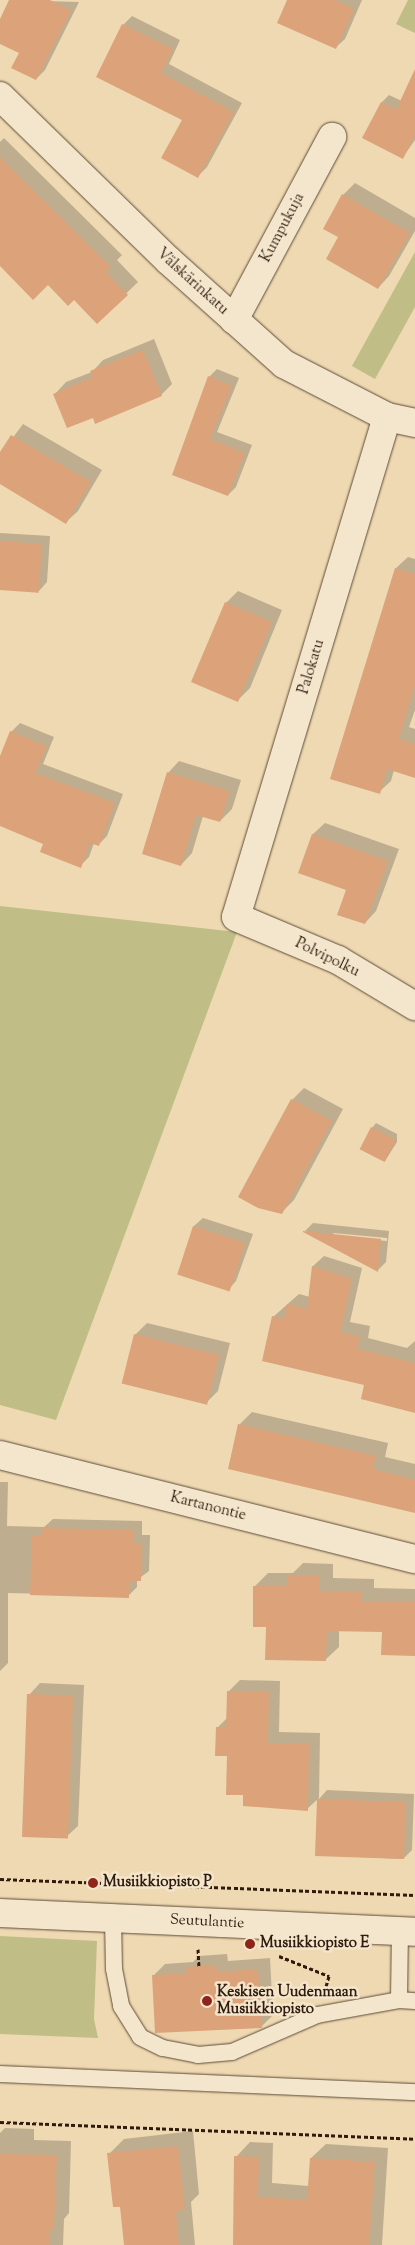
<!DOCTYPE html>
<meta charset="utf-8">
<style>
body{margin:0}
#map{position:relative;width:415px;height:2245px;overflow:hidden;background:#eed9b2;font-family:"Sorts Mill Goudy",serif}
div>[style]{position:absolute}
.green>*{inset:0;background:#c0bd87}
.shadow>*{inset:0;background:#0003}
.building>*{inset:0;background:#dca279;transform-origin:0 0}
.path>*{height:3px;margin-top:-1.5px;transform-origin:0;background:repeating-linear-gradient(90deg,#2e1b0d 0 4px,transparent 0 6.5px)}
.roads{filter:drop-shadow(0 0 1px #5e4a36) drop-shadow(0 0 1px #5e4a36)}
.service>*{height:16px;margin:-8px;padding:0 8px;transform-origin:8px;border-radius:8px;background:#f4e6cd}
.minor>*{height:28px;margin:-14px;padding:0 14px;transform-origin:14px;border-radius:14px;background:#f4e6cd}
.dots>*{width:14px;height:14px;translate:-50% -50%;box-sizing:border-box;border:2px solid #f4e6cd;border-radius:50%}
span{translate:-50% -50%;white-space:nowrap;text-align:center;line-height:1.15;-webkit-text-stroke:5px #f4e6cd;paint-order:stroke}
.street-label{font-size:15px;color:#2e1b0d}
.poi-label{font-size:15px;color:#2e1b0d;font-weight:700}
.left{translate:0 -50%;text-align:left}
</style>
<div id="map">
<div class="green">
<div style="clip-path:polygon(408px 0,415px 0,415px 33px,396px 24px)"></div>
<div style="clip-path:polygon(415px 252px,415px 307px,375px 379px,352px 366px)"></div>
<div style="clip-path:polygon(0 906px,237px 932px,56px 1420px,0 1405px)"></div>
<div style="clip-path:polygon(0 1936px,97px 1941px,94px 2019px,98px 2038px,0 2034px)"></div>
</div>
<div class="shadow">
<div style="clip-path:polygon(11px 0,79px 2px,45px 70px,36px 79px,21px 53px,0 42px,0 21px)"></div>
<div style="clip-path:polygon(288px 0,362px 0,345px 39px,336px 47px)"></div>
<div style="clip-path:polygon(132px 16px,180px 40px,169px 64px,242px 103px,207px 167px,198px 176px,183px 119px,123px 25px)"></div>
<div style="clip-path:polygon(415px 72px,415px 140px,403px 157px,382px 102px,389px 95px,402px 101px)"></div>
<div style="clip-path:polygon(4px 138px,122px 255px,117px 260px,138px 282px,97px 322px,74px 299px,48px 283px,0 264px,0 142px)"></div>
<div style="clip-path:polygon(355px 183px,415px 218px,415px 231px,389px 276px,378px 288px,340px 237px,343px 195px)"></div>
<div style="clip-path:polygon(154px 339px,172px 384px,161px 395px,94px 416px,55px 394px,66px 382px,92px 372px,103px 360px)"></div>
<div style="clip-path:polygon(217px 369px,239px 378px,217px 432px,252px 445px,236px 487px,228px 495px,173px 474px,209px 377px)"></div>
<div style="clip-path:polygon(23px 424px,102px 470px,78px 511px,66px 522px,0 483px,0 455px)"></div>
<div style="clip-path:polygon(0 533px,50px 536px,47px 582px,39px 591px,0 589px)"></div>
<div style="clip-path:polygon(408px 557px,415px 559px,415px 710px,409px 727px,415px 729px,415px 776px,394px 770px,391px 781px,379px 792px,331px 778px,396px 568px)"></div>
<div style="clip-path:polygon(238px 591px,282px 610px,250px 688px,238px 700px,226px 603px)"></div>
<div style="clip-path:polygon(20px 723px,54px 737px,43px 764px,123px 794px,107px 836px,98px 845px,94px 843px,89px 857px,80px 866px,44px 843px,0 825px,0 759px,11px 732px)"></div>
<div style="clip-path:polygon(179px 761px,241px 780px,232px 809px,220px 821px,203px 816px,192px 853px,181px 865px,168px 773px)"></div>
<div style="clip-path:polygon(325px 823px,399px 849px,376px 911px,365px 923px,348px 890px,300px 873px,313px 834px)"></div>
<div style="clip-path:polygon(304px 1088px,343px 1109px,294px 1200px,282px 1212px,292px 1100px)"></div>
<div style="clip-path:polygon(376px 1123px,397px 1134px,397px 1142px,385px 1161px,372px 1128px)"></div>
<div style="clip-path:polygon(203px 1218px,253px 1234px,236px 1281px,228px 1290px,179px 1273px,194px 1226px)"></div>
<div style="clip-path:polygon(evenodd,313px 1223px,389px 1231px,386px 1262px,378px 1270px,305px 1231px,313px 1223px,333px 1233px,387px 1238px,387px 1241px,335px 1236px,333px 1233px)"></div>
<div style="clip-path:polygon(324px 1256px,362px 1268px,350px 1322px,370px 1326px,368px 1338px,407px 1348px,415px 1341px,415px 1412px,366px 1385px,273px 1317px,299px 1294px,310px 1297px,313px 1266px)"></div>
<div style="clip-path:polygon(147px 1323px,230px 1343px,218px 1391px,206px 1403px,135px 1335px)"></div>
<div style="clip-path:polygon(252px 1412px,388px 1443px,385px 1457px,415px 1464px,415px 1512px,239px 1425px)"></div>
<div style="clip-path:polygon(0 1482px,8px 1482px,7px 1526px,44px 1527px,53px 1519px,142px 1521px,142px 1535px,150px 1535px,149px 1571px,137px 1580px,137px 1587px,128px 1596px,8px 1593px,8px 1663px,0 1671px)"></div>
<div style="clip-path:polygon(303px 1563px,333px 1564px,333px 1578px,374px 1579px,374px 1588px,415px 1589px,415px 1655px,383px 1631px,339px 1630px,339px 1647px,325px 1660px,267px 1626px,255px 1586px,268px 1573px,293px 1573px)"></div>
<div style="clip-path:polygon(240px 1680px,280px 1681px,279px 1732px,320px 1733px,319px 1799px,327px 1790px,414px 1794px,412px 1850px,403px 1859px,317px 1855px,319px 1798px,307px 1809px,244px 1794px,217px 1728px,228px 1717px,229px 1691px)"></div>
<div style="clip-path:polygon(40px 1683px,84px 1685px,78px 1826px,66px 1837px,29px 1695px)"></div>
<div style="clip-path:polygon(227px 1954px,228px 1961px,270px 1958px,273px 2015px,262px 2026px,153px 1976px,165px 1964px,193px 1962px,199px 1956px)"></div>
<div style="clip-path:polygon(5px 2128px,34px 2129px,34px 2140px,71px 2141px,69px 2213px,64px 2219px,63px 2245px,0 2245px,0 2133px)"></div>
<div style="clip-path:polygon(193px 2131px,199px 2194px,191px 2202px,195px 2245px,125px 2245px,121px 2205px,109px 2154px,124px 2139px)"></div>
<div style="clip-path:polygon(250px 2142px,273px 2143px,272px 2183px,309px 2186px,311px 2158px,326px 2144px,388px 2148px,382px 2245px,234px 2245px,236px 2157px)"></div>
</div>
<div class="building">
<div style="clip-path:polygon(9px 0,50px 0,71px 11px,36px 80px,11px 68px,19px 53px,0 44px,0 19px)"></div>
<div style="clip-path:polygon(287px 0,335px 0,354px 9px,336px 49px,277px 23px)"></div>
<div style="clip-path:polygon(122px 24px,173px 49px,161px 73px,234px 112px,198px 178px,161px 158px,182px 120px,96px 77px)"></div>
<div style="clip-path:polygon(415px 69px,415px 135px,403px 159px,362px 138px,381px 102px,396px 110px)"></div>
<div style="clip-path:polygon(0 157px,111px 267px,106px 272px,128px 295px,97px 324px,74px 300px,68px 306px,48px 285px,33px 300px,0 266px)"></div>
<div style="clip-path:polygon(342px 194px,410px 233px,378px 289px,326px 259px,338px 237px,323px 229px)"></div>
<div style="clip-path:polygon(143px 350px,162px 396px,95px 424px,93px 418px,67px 428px,53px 394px,93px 377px,90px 371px)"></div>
<div style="clip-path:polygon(208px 376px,232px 386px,210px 439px,245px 453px,228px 496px,172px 475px)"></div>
<div style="clip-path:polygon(11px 435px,91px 482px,66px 524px,0 484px,0 452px)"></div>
<div style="left:0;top:541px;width:42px;height:49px;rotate:4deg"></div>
<div style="clip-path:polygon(395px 568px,415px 574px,415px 684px,399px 739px,415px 744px,415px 778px,387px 769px,380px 794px,330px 779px)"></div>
<div style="left:225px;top:602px;width:51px;height:87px;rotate:23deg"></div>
<div style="clip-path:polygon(10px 731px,47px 746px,35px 773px,115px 803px,99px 846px,90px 843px,81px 868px,40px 852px,43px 844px,0 826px,0 756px)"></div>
<div style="clip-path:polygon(167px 772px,230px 791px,220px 822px,196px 815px,181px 866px,142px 854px)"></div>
<div style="clip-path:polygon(312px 834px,388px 861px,365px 924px,337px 915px,346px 890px,298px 873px)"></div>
<div style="clip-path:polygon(291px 1099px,332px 1121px,282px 1214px,258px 1208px,238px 1197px)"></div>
<div style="left:371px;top:1127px;width:28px;height:25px;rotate:27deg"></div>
<div style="left:193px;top:1226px;width:55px;height:51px;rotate:18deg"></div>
<div style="clip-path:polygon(303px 1231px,381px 1239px,378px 1272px,303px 1232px)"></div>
<div style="clip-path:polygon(312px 1266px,352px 1279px,340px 1332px,360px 1337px,357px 1349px,415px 1363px,415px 1413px,361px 1399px,364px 1385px,262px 1361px,272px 1316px,284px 1319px,287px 1304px,307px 1309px)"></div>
<div style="left:134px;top:1334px;width:88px;height:51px;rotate:14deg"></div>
<div style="clip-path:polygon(238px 1424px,376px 1456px,373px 1469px,415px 1480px,415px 1513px,228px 1469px)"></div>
<div style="clip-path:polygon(42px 1528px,134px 1530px,133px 1543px,142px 1544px,141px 1581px,129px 1581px,129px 1598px,30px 1595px,32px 1536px,42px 1536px)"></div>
<div style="clip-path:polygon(288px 1576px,320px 1576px,320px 1591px,361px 1592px,361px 1601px,415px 1602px,415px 1656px,381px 1655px,382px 1632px,327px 1631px,326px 1661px,265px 1660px,266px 1627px,253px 1627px,253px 1586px,288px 1586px)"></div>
<div style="clip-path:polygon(227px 1691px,269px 1692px,268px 1743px,309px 1744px,308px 1811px,243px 1806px,243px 1795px,226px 1795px,227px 1756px,215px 1756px,216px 1727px,226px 1727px)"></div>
<div style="left:27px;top:1694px;width:46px;height:143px;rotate:2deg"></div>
<div style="left:317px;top:1799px;width:89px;height:57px;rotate:2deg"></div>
<div style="clip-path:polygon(216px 1965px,217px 1972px,258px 1969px,262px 2028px,155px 2033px,152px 1975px,187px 1973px,186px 1967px)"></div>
<div style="clip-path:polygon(178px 2146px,185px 2210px,176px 2211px,179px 2245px,124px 2245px,120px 2207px,113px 2207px,107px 2153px)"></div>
<div style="clip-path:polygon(0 2154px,57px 2155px,54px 2230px,49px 2229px,49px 2245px,0 2245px)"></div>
<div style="clip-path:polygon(234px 2156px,259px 2157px,258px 2197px,307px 2200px,310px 2158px,375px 2162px,369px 2245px,233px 2245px)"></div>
</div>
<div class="path">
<div style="left:0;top:1879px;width:415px;rotate:2.2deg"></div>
<div style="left:198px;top:1949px;width:17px;rotate:87deg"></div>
<div style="left:279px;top:1956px;width:54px;rotate:21.8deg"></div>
<div style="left:329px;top:1976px;width:15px;rotate:106deg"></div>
<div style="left:0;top:2122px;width:415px;rotate:2.3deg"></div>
</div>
<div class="roads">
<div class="service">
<div style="left:113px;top:1918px;width:51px;rotate:88.9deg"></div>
<div style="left:114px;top:1969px;width:38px;rotate:79deg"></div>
<div style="left:121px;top:2006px;width:36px;rotate:58deg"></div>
<div style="left:140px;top:2037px;width:25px;rotate:26deg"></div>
<div style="left:163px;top:2048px;width:36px;rotate:11deg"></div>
<div style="left:198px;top:2055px;width:34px;rotate:-5deg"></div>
<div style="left:232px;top:2052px;width:93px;rotate:-23.5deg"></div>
<div style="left:317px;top:2015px;width:83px;rotate:-10.4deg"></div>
<div style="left:399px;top:2000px;width:69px;rotate:-89.2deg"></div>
<div style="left:399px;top:2000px;width:16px;rotate:4deg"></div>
<div style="left:0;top:2074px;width:415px;rotate:2.5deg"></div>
</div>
<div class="minor">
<div style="left:0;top:96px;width:235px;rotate:44.3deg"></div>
<div style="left:168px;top:260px;width:156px;rotate:41.9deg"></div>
<div style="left:284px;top:364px;width:116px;rotate:27.2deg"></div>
<div style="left:387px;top:417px;width:29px;rotate:12deg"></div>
<div style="left:234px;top:320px;width:208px;rotate:-61.8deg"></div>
<div style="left:387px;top:417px;width:522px;rotate:106.8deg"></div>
<div style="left:236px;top:917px;width:111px;rotate:22.9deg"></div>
<div style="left:338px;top:960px;width:90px;rotate:30.9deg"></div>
<div style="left:0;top:1455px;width:428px;rotate:14.1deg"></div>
<div style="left:0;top:1913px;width:415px;rotate:2.6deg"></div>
</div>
</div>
<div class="dots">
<div style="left:93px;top:1883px;background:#8f2418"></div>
<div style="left:250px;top:1944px;background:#8f2418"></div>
<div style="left:207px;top:2001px;background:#8f2418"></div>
</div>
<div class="street-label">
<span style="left:283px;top:228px;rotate:-62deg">Kumpukuja</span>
<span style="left:192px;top:282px;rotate:42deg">Välskärinkatu</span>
<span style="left:312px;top:667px;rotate:-73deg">Palokatu</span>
<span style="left:327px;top:958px;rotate:26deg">Polvipolku</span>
<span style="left:208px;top:1507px;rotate:14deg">Kartanontie</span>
<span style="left:207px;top:1922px;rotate:3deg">Seutulantie</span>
</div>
<div class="poi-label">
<span class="left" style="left:103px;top:1883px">Musiikkiopisto P</span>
<span class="left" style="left:260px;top:1944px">Musiikkiopisto E</span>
<span class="left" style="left:217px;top:2001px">Keskisen Uudenmaan<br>Musiikkiopisto</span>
</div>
</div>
